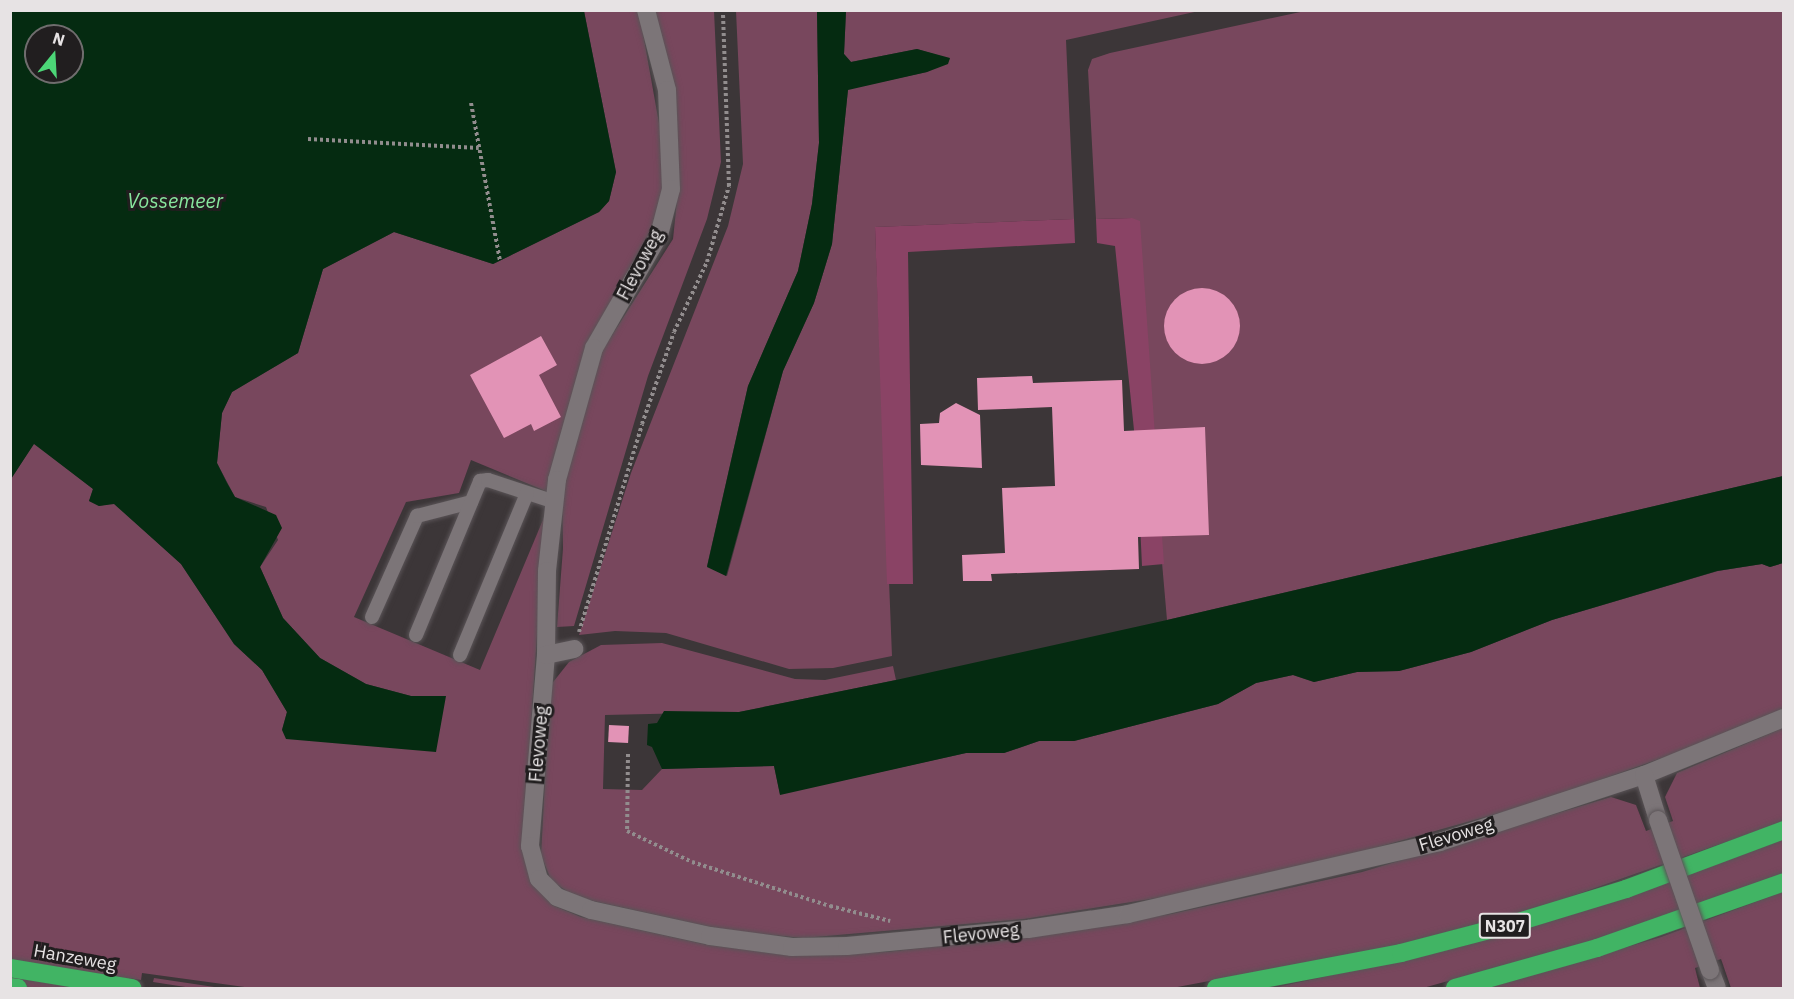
<!DOCTYPE html>
<style>
body{margin:0}
#map{position:relative;width:1794px;height:999px;overflow:hidden;background:#3c3638;font-family:"IBM Plex Sans",sans-serif}
div>[style]{position:absolute}
.green>*{inset:0;background:#78475d}
.forest>*{inset:0;background:#8a4365}
.water>*{inset:0;background:#052b11}
.building>*{inset:0;background:#e293b6;transform-origin:0 0}
.round{border-radius:50%}
.path>*{height:4px;margin-top:-2px;transform-origin:0;background:repeating-linear-gradient(90deg,#928d8e 0 3px,transparent 0 6px)}
.roads{filter:drop-shadow(0 0 2px #5a5457) drop-shadow(0 0 2px #5a5457)}
.lane>*{height:14px;margin:-7px;padding:0 7px;transform-origin:7px;border-radius:7px;background:#7c7578}
.street>*{height:18px;margin:-9px;padding:0 9px;transform-origin:9px;border-radius:9px;background:#7c7578}
.highway>*{height:18px;margin:-9px;padding:0 9px;transform-origin:9px;border-radius:9px;background:#41b464}
.bridges{filter:drop-shadow(0 0 2px #5a5457) drop-shadow(0 0 2px #5a5457)}
.street-bridge>*{height:18px;margin:-9px;padding:0 9px;transform-origin:9px;border-radius:9px;background:#7c7578}
span{translate:-50% -50%;white-space:nowrap;text-align:center;line-height:1.15;-webkit-text-stroke:6px #211e1f;paint-order:stroke}
.shield-label span{padding:2px 4px;background:#211e1f;border:2px solid;border-radius:4px;-webkit-text-stroke-width:0}
.shield-label{font-size:16px;color:#e7e3e4;font-weight:700}
.street-label{font-size:18px;color:#e7e3e4}
.water-label{font-size:20px;color:#88e69e;font-style:italic}
.frame{position:absolute;inset:0;border:12px solid #e7e3e4;pointer-events:none}
.north{position:absolute;left:24px;top:24px;width:60px;height:60px;box-sizing:border-box;background:#211e1f;border:2px solid #706d6e;border-radius:50%;rotate:18deg;font-size:16px;font-weight:700;line-height:24px;text-align:center;color:#e7e3e4}
.north::after{content:'';display:block;margin:auto;width:21px;height:27px;background:#4cd677;clip-path:polygon(50% 0,100% 100%,50% 72%,0 100%)}
</style>
<div id="map">
<div class="green">
<div style="clip-path:polygon(584px 11px,639px 11px,665px 157px,661px 216px,600px 323px,548px 492px,471px 460px,459px 493px,406px 502px,354px 617px,480px 670px,545px 515px,523px 845px,531px 882px,552px 905px,581px 917px,708px 945px,785px 955px,886px 952px,1058px 933px,1171px 914px,1362px 872px,1611px 797px,1636px 805px,1646px 831px,1673px 821px,1665px 797px,1677px 773px,1783px 728px,1783px 822px,1538px 908px,1390px 947px,1172px 988px,252px 988px,142px 973px,141px 980px,129px 978px,127px 988px,11px 988px,11px 479px,34px 443px,93px 489px,89px 501px,99px 506px,114px 503px,181px 564px,234px 644px,262px 670px,287px 712px,282px 730px,445px 697px,411px 696px,366px 684px,320px 658px,283px 618px,260px 567px,278px 540px,266px 507px,235px 497px,217px 463px,222px 413px,232px 392px,298px 353px,323px 269px,394px 232px,493px 264px,599px 212px,609px 201px,616px 172px)"></div>
<div style="clip-path:polygon(652px 11px,714px 11px,721px 162px,707px 219px,648px 376px,574px 626px,557px 627px,563px 548px,562px 490px,602px 351px,673px 239px,677px 200px)"></div>
<div style="clip-path:polygon(736px 11px,817px 11px,819px 143px,812px 204px,798px 271px,748px 386px,707px 566px,727px 576px,783px 371px,814px 303px,832px 244px,848px 89px,927px 72px,950px 59px,917px 49px,851px 62px,844px 54px,846px 11px,1199px 11px,1066px 40px,1074px 219px,875px 227px,892px 656px,833px 668px,789px 669px,666px 633px,615px 631px,579px 635px,631px 473px,728px 226px,743px 164px)"></div>
<div style="clip-path:polygon(1305px 11px,1783px 11px,1783px 476px,1167px 620px,1132px 218px,1096px 219px,1088px 70px,1092px 59px,1110px 53px)"></div>
<div style="clip-path:polygon(1783px 563px,1783px 709px,1673px 754px,1538px 802px,1339px 858px,1176px 895px,1024px 919px,803px 938px,729px 931px,575px 897px,551px 880px,541px 855px,550px 686px,569px 662px,601px 645px,662px 643px,795px 679px,825px 680px,893px 666px,896px 680px,739px 712px,605px 715px,603px 789px,642px 790px,662px 769px,774px 766px,780px 794px,966px 753px,1004px 753px,1039px 741px,1074px 741px,1218px 704px,1256px 683px,1293px 675px,1314px 682px,1357px 672px,1399px 671px,1471px 652px,1552px 620px,1718px 571px,1762px 564px,1770px 567px)"></div>
<div style="clip-path:polygon(1783px 840px,1783px 874px,1616px 934px,1423px 988px,1273px 988px,1456px 948px,1627px 897px)"></div>
<div style="clip-path:polygon(1783px 892px,1783px 988px,1731px 988px,1721px 959px,1695px 968px,1700px 988px,1488px 988px,1661px 937px)"></div>
<div style="clip-path:polygon(154px 978px,221px 988px,225px 988px,192px 988px,153px 982px)"></div>
</div>
<div class="forest">
<div style="clip-path:polygon(1132px 218px,1140px 221px,1164px 564px,1142px 566px,1137px 459px,1115px 246px,1097px 243px,1096px 219px)"></div>
<div style="clip-path:polygon(1074px 219px,1075px 243px,908px 252px,913px 584px,887px 584px,875px 227px)"></div>
</div>
<div class="water">
<div style="clip-path:polygon(evenodd,11px 10px,584px 11px,616px 172px,609px 201px,599px 212px,493px 264px,394px 232px,323px 269px,298px 353px,232px 392px,222px 413px,217px 463px,227px 483px,235px 497px,276px 515px,282px 528px,260px 567px,283px 618px,320px 658px,366px 684px,411px 696px,446px 696px,436px 752px,286px 739px,282px 730px,287px 712px,262px 670px,234px 644px,181px 564px,114px 504px,99px 506px,89px 501px,93px 489px,34px 444px,11px 479px,11px 10px,36px 36px,72px 36px,72px 72px,36px 72px,36px 36px)"></div>
<div style="clip-path:polygon(817px 11px,846px 11px,844px 54px,851px 62px,917px 49px,950px 58px,948px 64px,927px 72px,848px 90px,832px 244px,814px 303px,783px 371px,726px 576px,707px 567px,748px 386px,798px 271px,812px 204px,819px 143px)"></div>
<div style="clip-path:polygon(1783px 476px,1783px 563px,1770px 567px,1762px 564px,1717px 571px,1552px 620px,1471px 652px,1399px 671px,1357px 672px,1314px 682px,1293px 675px,1256px 683px,1218px 704px,1074px 741px,1039px 741px,1004px 753px,966px 753px,780px 795px,774px 766px,662px 769px,652px 747px,647px 745px,648px 724px,657px 723px,664px 711px,739px 712px,896px 680px,1167px 620px)"></div>
</div>
<div class="building">
<div class="round" style="left:1164px;top:288px;width:76px;height:76px"></div>
<div style="clip-path:polygon(541px 336px,557px 365px,539px 375px,561px 417px,534px 431px,531px 424px,504px 438px,470px 375px)"></div>
<div style="clip-path:polygon(1032px 376px,1033px 383px,1122px 380px,1124px 431px,1205px 427px,1209px 535px,1138px 537px,1139px 569px,991px 574px,992px 581px,963px 581px,962px 555px,1005px 553px,1002px 488px,1055px 486px,1052px 407px,978px 410px,977px 378px)"></div>
<div style="clip-path:polygon(956px 403px,980px 415px,982px 468px,921px 465px,920px 424px,939px 423px,940px 413px)"></div>
<div style="left:609px;top:725px;width:20px;height:17px;rotate:3deg"></div>
</div>
<div class="path">
<div style="left:471px;top:103px;width:161px;rotate:79.6deg"></div>
<div style="left:308px;top:139px;width:171px;rotate:3deg"></div>
<div style="left:579px;top:632px;width:217px;rotate:-73.1deg"></div>
<div style="left:642px;top:424px;width:97px;rotate:-70.8deg"></div>
<div style="left:674px;top:332px;width:77px;rotate:-64.8deg"></div>
<div style="left:707px;top:262px;width:79px;rotate:-73.9deg"></div>
<div style="left:729px;top:186px;width:176px;rotate:-92deg"></div>
<div style="left:628px;top:754px;width:77px;rotate:90.7deg"></div>
<div style="left:627px;top:831px;width:72px;rotate:25.5deg"></div>
<div style="left:692px;top:862px;width:145px;rotate:17.7deg"></div>
<div style="left:830px;top:906px;width:62px;rotate:14deg"></div>
</div>
<div class="roads">
<div class="lane">
<div style="left:372px;top:617px;width:111px;rotate:-66deg"></div>
<div style="left:417px;top:516px;width:56px;rotate:-14.5deg"></div>
<div style="left:416px;top:635px;width:167px;rotate:-67.4deg"></div>
<div style="left:480px;top:481px;width:8px;rotate:-7deg"></div>
<div style="left:488px;top:480px;width:71px;rotate:18.2deg"></div>
<div style="left:460px;top:655px;width:175px;rotate:-67.5deg"></div>
</div>
<div class="street">
<div style="left:646px;top:10px;width:83px;rotate:75.3deg"></div>
<div style="left:667px;top:90px;width:99px;rotate:87.7deg"></div>
<div style="left:671px;top:189px;width:48px;rotate:104.6deg"></div>
<div style="left:659px;top:235px;width:130px;rotate:119.9deg"></div>
<div style="left:594px;top:348px;width:137px;rotate:105.7deg"></div>
<div style="left:557px;top:480px;width:92px;rotate:96.3deg"></div>
<div style="left:547px;top:571px;width:84px;rotate:90.7deg"></div>
<div style="left:546px;top:655px;width:192px;rotate:94.8deg"></div>
<div style="left:530px;top:846px;width:34px;rotate:75deg"></div>
<div style="left:539px;top:879px;width:25px;rotate:45deg"></div>
<div style="left:557px;top:897px;width:36px;rotate:21deg"></div>
<div style="left:591px;top:910px;width:122px;rotate:12.3deg"></div>
<div style="left:710px;top:936px;width:83px;rotate:7.6deg"></div>
<div style="left:792px;top:947px;width:55px;rotate:-1deg"></div>
<div style="left:847px;top:946px;width:182px;rotate:-5.4deg"></div>
<div style="left:1028px;top:929px;width:101px;rotate:-8.5deg"></div>
<div style="left:1128px;top:914px;width:320px;rotate:-13deg"></div>
<div style="left:1440px;top:842px;width:215px;rotate:-18.2deg"></div>
<div style="left:1644px;top:775px;width:151px;rotate:-22.2deg"></div>
<div style="left:546px;top:655px;width:29px;rotate:-12deg"></div>
<div style="left:1644px;top:775px;width:47px;rotate:72.7deg"></div>
<div style="left:1710px;top:970px;width:19px;rotate:69deg"></div>
</div>
<div class="highway">
<div style="left:10px;top:968px;width:124px;rotate:9.3deg"></div>
<div style="left:10px;top:987px;width:8px;rotate:7deg"></div>
<div style="left:1216px;top:988px;width:188px;rotate:-10.7deg"></div>
<div style="left:1401px;top:953px;width:107px;rotate:-14.6deg"></div>
<div style="left:1505px;top:926px;width:127px;rotate:-17deg"></div>
<div style="left:1626px;top:889px;width:169px;rotate:-20.5deg"></div>
<div style="left:1455px;top:988px;width:148px;rotate:-15.7deg"></div>
<div style="left:1597px;top:948px;width:198px;rotate:-19.4deg"></div>
</div>
</div>
<div class="bridges">
<div class="street-bridge">
<div style="left:1658px;top:820px;width:159px;rotate:70.9deg"></div>
</div>
</div>
<div class="shield-label">
<span style="left:1505px;top:926px">N307</span>
</div>
<div class="street-label">
<span style="left:640px;top:265px;rotate:-62deg">Flevoweg</span>
<span style="left:539px;top:744px;rotate:-85deg">Flevoweg</span>
<span style="left:1456px;top:835px;rotate:-17deg">Flevoweg</span>
<span style="left:981px;top:934px;rotate:-6deg">Flevoweg</span>
<span style="left:75px;top:958px;rotate:10deg">Hanzeweg</span>
</div>
<div class="water-label">
<span style="left:175px;top:200px">Vossemeer</span>
</div>
<div class="frame"></div>
<div class="north">N</div>
</div>
